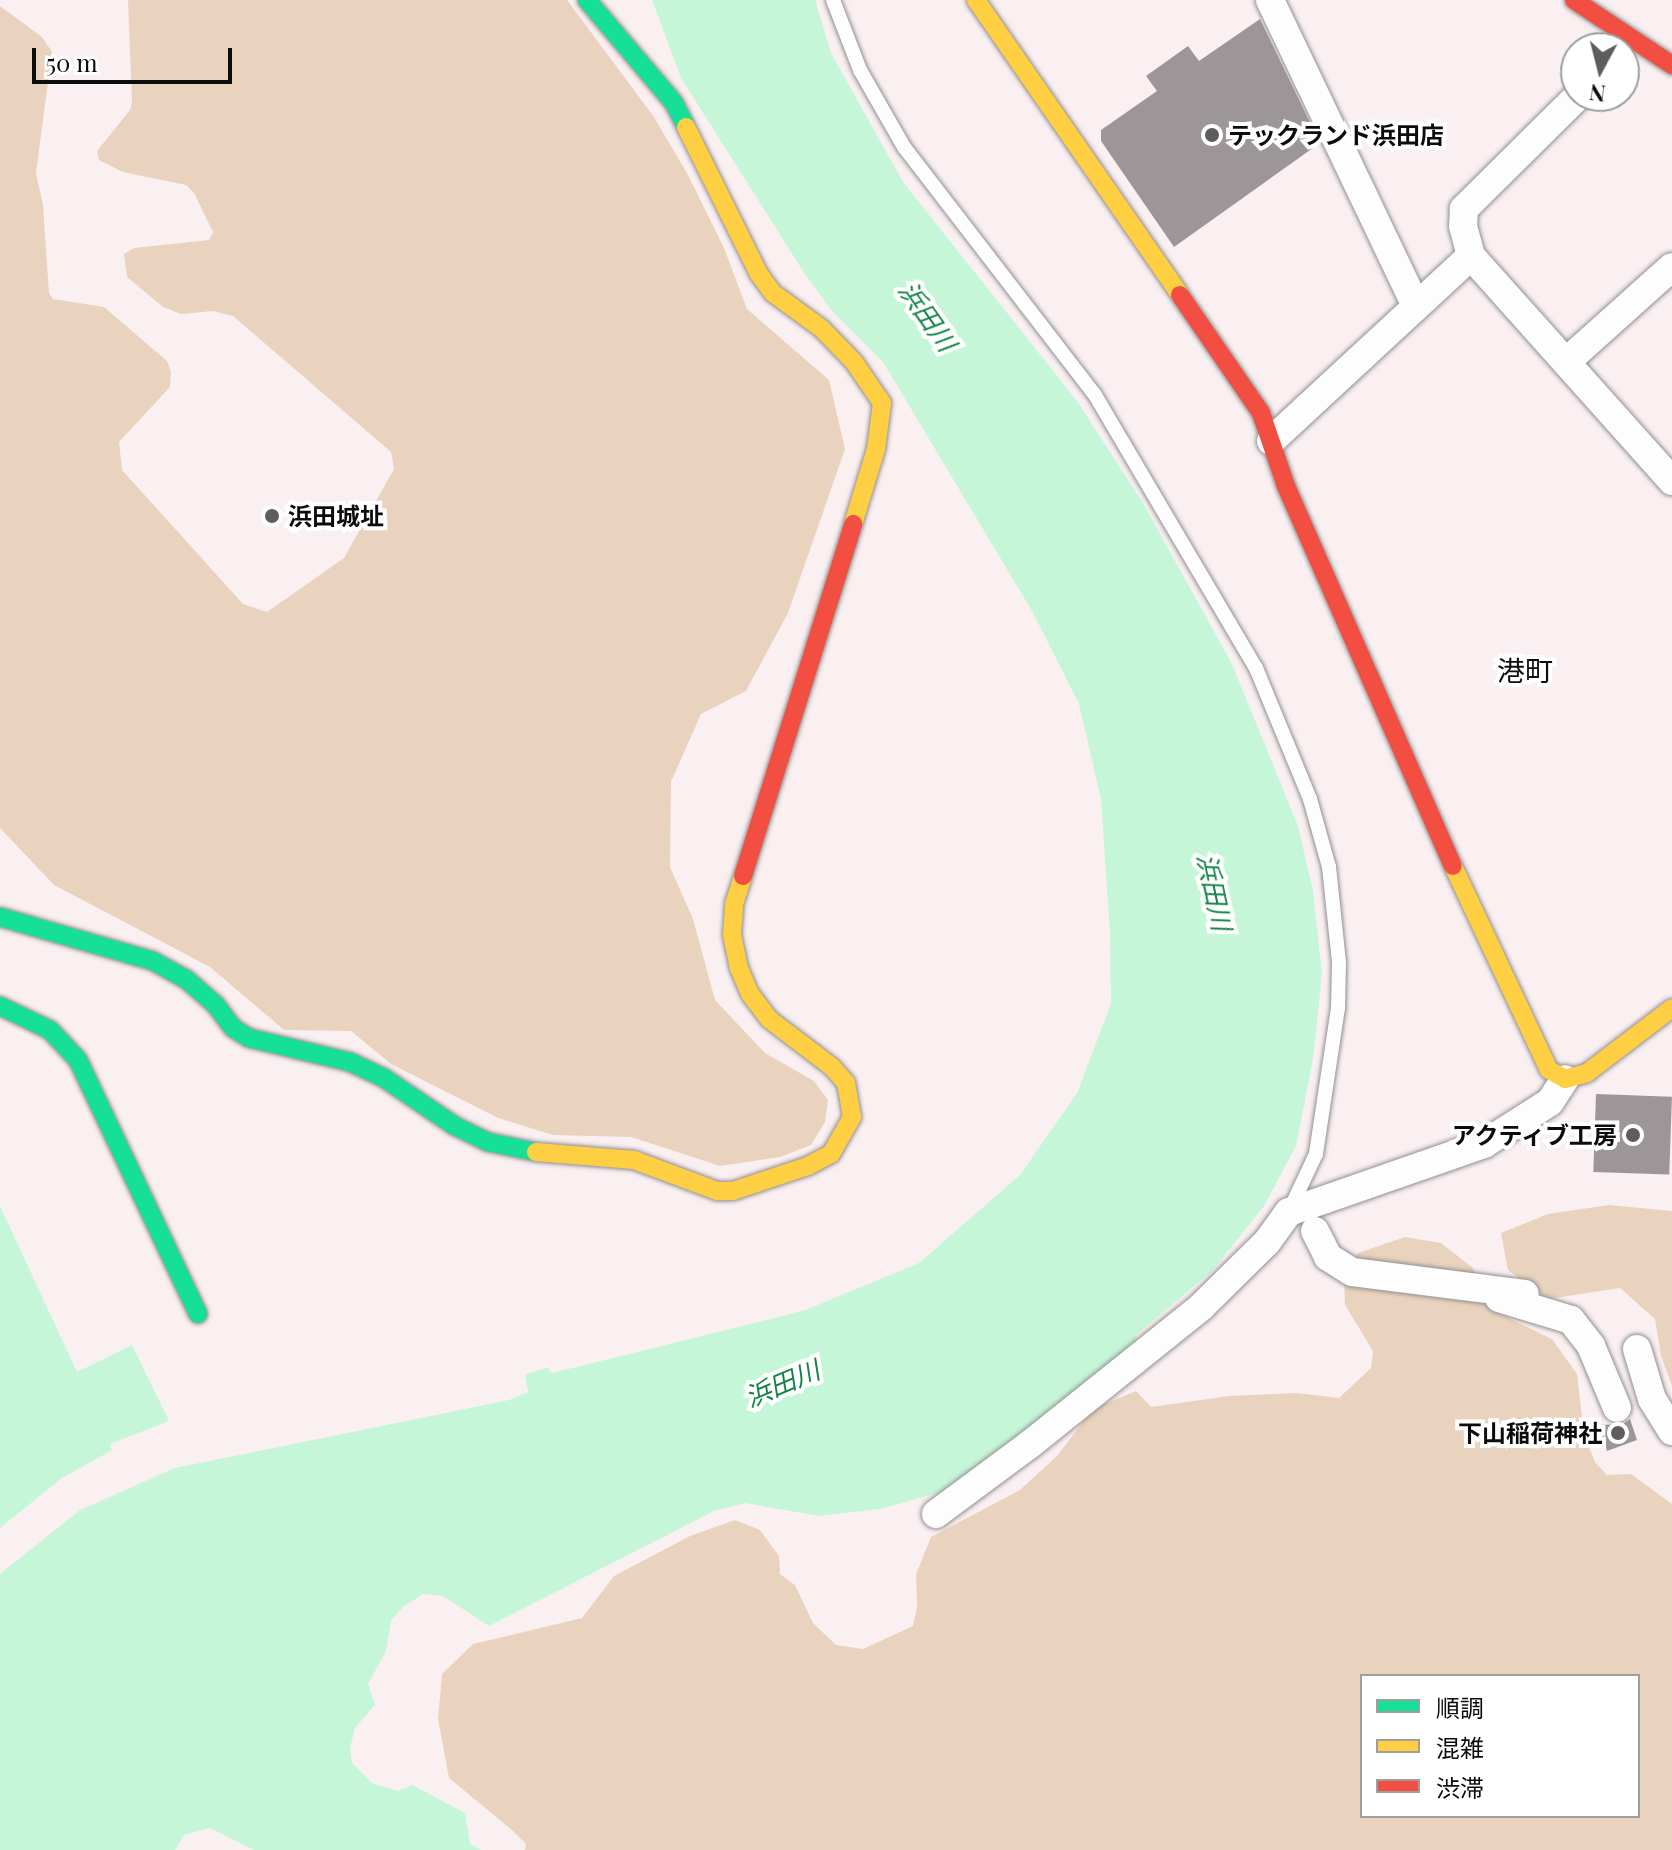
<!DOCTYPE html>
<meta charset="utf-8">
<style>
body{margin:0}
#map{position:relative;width:1672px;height:1850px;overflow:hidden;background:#faf0f2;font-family:"Playfair Display","Noto Sans JP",serif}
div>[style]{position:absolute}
.forest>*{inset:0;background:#e9d3be}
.water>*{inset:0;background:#c5f6d7}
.building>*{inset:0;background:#9d9698;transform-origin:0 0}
.roads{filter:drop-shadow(0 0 2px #938f90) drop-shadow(0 0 2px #938f90)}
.lane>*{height:14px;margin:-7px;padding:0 7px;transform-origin:7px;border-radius:7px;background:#fefdfd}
.street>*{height:28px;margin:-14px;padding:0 14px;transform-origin:14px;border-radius:14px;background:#fefdfd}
.fast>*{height:18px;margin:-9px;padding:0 9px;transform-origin:9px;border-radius:9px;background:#16e098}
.slow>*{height:18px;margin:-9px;padding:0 9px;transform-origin:9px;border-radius:9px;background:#ffcf43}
.jam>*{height:18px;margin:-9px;padding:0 9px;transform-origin:9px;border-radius:9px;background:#f24e42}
.dots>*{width:22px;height:22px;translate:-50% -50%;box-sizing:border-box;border:4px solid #fff;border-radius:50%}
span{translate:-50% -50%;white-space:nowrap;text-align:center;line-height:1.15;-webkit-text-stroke:8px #fff;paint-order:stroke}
.poi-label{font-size:24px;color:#0c0c0c;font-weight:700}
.left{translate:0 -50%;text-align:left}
.right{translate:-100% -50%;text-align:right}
.water-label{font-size:26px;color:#128446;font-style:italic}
.quarter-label{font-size:28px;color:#0c0c0c}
.legend{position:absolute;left:1360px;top:1674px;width:280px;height:144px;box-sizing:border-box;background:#fff;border:2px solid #9e9e9e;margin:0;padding:10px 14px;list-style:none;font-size:24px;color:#0c0c0c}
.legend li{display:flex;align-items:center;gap:16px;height:40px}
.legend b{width:40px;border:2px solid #9e9e9e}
.north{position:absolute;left:1560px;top:32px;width:80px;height:80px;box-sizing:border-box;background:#fff;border:2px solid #9e9e9e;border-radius:50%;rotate:187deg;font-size:22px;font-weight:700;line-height:32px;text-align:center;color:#0c0c0c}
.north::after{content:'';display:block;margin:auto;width:28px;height:36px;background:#5f5c5c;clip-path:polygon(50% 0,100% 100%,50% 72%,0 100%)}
.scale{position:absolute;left:32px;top:48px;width:200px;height:36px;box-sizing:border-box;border:4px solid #0c0c0c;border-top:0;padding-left:10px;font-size:24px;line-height:28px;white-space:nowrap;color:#0c0c0c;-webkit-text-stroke:6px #fff;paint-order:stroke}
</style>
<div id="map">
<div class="forest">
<div style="clip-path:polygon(128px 0,567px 0,654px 117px,688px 175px,724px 248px,747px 309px,829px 380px,845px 449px,788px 613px,746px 691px,701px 714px,671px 782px,670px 867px,693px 919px,715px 1000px,765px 1053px,814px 1081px,828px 1100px,825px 1122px,811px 1145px,780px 1157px,720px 1166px,631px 1137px,553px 1135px,498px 1118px,391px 1064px,351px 1031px,284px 1030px,210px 967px,54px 885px,0 828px,0 6px,42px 37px,52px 52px,36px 173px,43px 205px,49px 293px,53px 299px,104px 307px,167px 361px,171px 372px,170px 387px,119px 442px,122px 470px,243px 604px,267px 612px,344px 558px,394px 469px,391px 452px,233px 316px,213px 311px,181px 314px,163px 307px,127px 277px,124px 254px,134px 248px,209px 240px,213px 232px,194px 193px,186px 185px,123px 172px,99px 160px,97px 151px,130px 110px,132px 102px)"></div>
<div style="clip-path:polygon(1609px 1205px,1672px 1211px,1672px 1386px,1661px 1356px,1655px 1319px,1620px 1288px,1548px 1299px,1508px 1270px,1501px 1233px,1548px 1214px)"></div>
<div style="clip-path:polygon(evenodd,1405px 1237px,1441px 1243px,1473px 1268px,1492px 1310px,1552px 1339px,1577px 1374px,1584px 1434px,1595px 1462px,1607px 1475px,1631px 1474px,1672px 1504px,1672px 1850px,525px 1850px,526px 1844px,513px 1831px,449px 1778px,438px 1719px,442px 1674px,473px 1644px,582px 1618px,614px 1576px,690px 1536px,735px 1520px,760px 1530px,779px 1556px,780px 1574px,795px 1585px,813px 1623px,836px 1645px,863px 1649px,913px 1626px,917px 1607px,916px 1574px,931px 1537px,1020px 1490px,1057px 1456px,1093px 1409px,1136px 1391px,1151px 1407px,1229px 1396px,1297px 1393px,1339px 1398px,1371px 1368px,1373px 1351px,1345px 1305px,1344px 1275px,1358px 1253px,1405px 1237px,1362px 1676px,1638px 1676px,1638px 1816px,1362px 1816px,1362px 1676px)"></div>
</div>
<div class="water">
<div style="clip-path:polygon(652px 0,815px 0,831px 53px,903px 182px,1077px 401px,1143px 503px,1232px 664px,1298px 826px,1313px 891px,1322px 974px,1313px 1059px,1296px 1146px,1264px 1206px,1212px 1271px,1136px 1335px,1138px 1344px,952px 1489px,880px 1509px,819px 1516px,745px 1503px,714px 1511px,489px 1626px,443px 1596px,423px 1594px,403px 1607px,391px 1621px,386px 1651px,368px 1684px,375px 1705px,355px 1728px,350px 1748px,352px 1763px,372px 1783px,398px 1791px,412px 1785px,465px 1813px,470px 1844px,481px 1850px,254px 1850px,210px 1828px,184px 1835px,175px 1850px,0 1850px,0 1574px,80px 1510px,175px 1468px,509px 1400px,528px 1392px,525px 1375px,547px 1367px,552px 1373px,803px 1311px,919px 1263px,1020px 1175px,1077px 1093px,1111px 1004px,1110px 933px,1101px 799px,1079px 704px,1032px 611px,883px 362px,832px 311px,803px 271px,681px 78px)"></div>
<div style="clip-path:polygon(0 1206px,77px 1372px,132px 1345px,169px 1421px,110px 1444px,112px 1450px,62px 1478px,0 1528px)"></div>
</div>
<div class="building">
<div style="clip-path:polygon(1260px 19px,1320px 143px,1174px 247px,1101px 141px,1101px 130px,1157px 91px,1146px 76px,1188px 46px,1199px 61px)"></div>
<div style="left:1596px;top:1094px;width:76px;height:78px;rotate:2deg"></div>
<div style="clip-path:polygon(1630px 1419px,1637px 1440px,1607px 1451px,1599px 1425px,1623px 1424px)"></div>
</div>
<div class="roads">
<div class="lane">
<div style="left:833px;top:0;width:75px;rotate:68.9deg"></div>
<div style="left:860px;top:70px;width:89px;rotate:60.3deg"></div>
<div style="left:904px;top:147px;width:313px;rotate:52.4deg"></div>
<div style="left:1095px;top:395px;width:317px;rotate:59.5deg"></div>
<div style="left:1256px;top:668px;width:142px;rotate:67.6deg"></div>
<div style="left:1310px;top:799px;width:71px;rotate:74.4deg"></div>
<div style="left:1329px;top:867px;width:96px;rotate:84deg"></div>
<div style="left:1339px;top:962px;width:46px;rotate:91.2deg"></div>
<div style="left:1338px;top:1008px;width:148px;rotate:98.6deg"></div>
<div style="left:1316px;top:1154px;width:63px;rotate:115.3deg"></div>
</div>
<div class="street">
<div style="left:1270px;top:0;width:337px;rotate:64.5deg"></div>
<div style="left:1578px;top:96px;width:161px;rotate:135.3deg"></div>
<div style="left:1464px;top:209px;width:17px;rotate:93deg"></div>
<div style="left:1463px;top:226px;width:31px;rotate:75deg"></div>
<div style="left:1471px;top:256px;width:302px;rotate:48.2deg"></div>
<div style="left:1566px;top:362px;width:142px;rotate:-41.9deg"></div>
<div style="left:1271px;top:441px;width:272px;rotate:-42.8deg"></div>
<div style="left:1315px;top:1231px;width:29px;rotate:63deg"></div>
<div style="left:1328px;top:1257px;width:28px;rotate:32deg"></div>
<div style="left:1352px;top:1272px;width:174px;rotate:7.2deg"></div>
<div style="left:1499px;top:1298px;width:75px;rotate:17deg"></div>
<div style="left:1571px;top:1320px;width:33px;rotate:52deg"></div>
<div style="left:1591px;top:1346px;width:67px;rotate:67.2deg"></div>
<div style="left:1637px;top:1349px;width:52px;rotate:73.3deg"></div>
<div style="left:1652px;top:1399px;width:38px;rotate:58deg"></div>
<div style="left:936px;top:1514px;width:116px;rotate:-36.6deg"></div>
<div style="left:1029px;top:1445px;width:221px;rotate:-38.7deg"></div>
<div style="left:1201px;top:1307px;width:93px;rotate:-44.6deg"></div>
<div style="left:1267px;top:1242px;width:37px;rotate:-54deg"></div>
<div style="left:1289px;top:1212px;width:207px;rotate:-19.2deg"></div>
<div style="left:1484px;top:1144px;width:78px;rotate:-32.5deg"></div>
<div style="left:1550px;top:1102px;width:27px;rotate:-57deg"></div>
</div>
<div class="fast">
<div style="left:587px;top:0;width:135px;rotate:49.8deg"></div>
<div style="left:674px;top:103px;width:27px;rotate:63deg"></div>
<div style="left:0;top:917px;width:159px;rotate:16deg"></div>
<div style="left:153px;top:961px;width:38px;rotate:29deg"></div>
<div style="left:186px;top:979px;width:38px;rotate:41deg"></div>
<div style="left:215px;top:1004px;width:30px;rotate:53deg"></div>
<div style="left:233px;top:1028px;width:19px;rotate:32deg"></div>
<div style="left:249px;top:1038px;width:104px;rotate:13.4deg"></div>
<div style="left:350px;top:1062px;width:38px;rotate:25deg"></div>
<div style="left:384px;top:1078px;width:86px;rotate:34.1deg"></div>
<div style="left:455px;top:1126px;width:37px;rotate:26deg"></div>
<div style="left:488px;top:1142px;width:49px;rotate:11.8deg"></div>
<div style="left:0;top:1006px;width:55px;rotate:25.6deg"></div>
<div style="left:50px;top:1030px;width:41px;rotate:47deg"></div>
<div style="left:78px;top:1060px;width:281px;rotate:64.7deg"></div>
</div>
<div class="slow">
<div style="left:976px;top:0;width:359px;rotate:55.3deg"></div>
<div style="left:686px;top:127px;width:164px;rotate:63.6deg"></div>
<div style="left:759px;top:274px;width:24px;rotate:54deg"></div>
<div style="left:773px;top:293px;width:61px;rotate:36.3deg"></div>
<div style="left:822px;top:329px;width:46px;rotate:45.9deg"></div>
<div style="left:854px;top:362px;width:50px;rotate:55.7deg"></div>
<div style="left:882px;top:403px;width:46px;rotate:97.4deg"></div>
<div style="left:876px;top:449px;width:78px;rotate:107deg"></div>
<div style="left:1453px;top:866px;width:225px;rotate:64.8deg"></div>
<div style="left:1549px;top:1070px;width:18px;rotate:29deg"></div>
<div style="left:1565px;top:1079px;width:23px;rotate:-15deg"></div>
<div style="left:1587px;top:1073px;width:107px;rotate:-37.4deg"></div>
<div style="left:536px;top:1152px;width:98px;rotate:4.7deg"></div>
<div style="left:634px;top:1160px;width:89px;rotate:20.5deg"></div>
<div style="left:717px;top:1191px;width:16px"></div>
<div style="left:733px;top:1191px;width:79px;rotate:-18.4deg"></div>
<div style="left:808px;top:1166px;width:26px;rotate:-28deg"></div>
<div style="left:831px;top:1154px;width:43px;rotate:-60.4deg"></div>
<div style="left:852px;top:1117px;width:35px;rotate:-100deg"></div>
<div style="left:846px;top:1083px;width:21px;rotate:-131deg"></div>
<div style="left:832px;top:1067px;width:79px;rotate:-142.7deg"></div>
<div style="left:769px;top:1019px;width:31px;rotate:-127deg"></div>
<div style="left:750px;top:994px;width:28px;rotate:-113deg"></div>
<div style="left:739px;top:968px;width:34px;rotate:-102deg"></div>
<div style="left:732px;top:935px;width:31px;rotate:-86deg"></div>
<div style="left:734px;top:904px;width:29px;rotate:-72deg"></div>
</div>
<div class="jam">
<div style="left:1574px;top:0;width:118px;rotate:33.6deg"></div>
<div style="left:1180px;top:295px;width:143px;rotate:55.5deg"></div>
<div style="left:1261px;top:413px;width:77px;rotate:71.1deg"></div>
<div style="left:1286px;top:486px;width:415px;rotate:66.3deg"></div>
<div style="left:743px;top:876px;width:369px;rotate:-72.6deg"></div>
</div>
</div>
<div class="dots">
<div style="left:1212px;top:135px;background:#5f5c5c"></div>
<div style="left:272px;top:516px;background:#5f5c5c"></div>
<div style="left:1633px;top:1135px;background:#5f5c5c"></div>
<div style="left:1618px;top:1433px;background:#5f5c5c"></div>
</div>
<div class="poi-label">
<span class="left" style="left:1228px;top:135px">テックランド浜田店</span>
<span class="left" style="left:288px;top:516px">浜田城址</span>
<span class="right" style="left:1617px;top:1135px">アクティブ工房</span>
<span class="right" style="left:1602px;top:1433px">下山稲荷神社</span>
</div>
<div class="water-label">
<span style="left:928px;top:316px;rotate:55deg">浜田川</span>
<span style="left:1215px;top:892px;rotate:78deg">浜田川</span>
<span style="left:782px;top:1383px;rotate:-23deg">浜田川</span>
</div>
<div class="quarter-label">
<span style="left:1525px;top:670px">港町</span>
</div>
<ul class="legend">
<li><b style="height:10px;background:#16e098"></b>順調</li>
<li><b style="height:10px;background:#ffcf43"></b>混雑</li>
<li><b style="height:10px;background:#f24e42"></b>渋滞</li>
</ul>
<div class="north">N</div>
<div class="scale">50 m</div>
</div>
